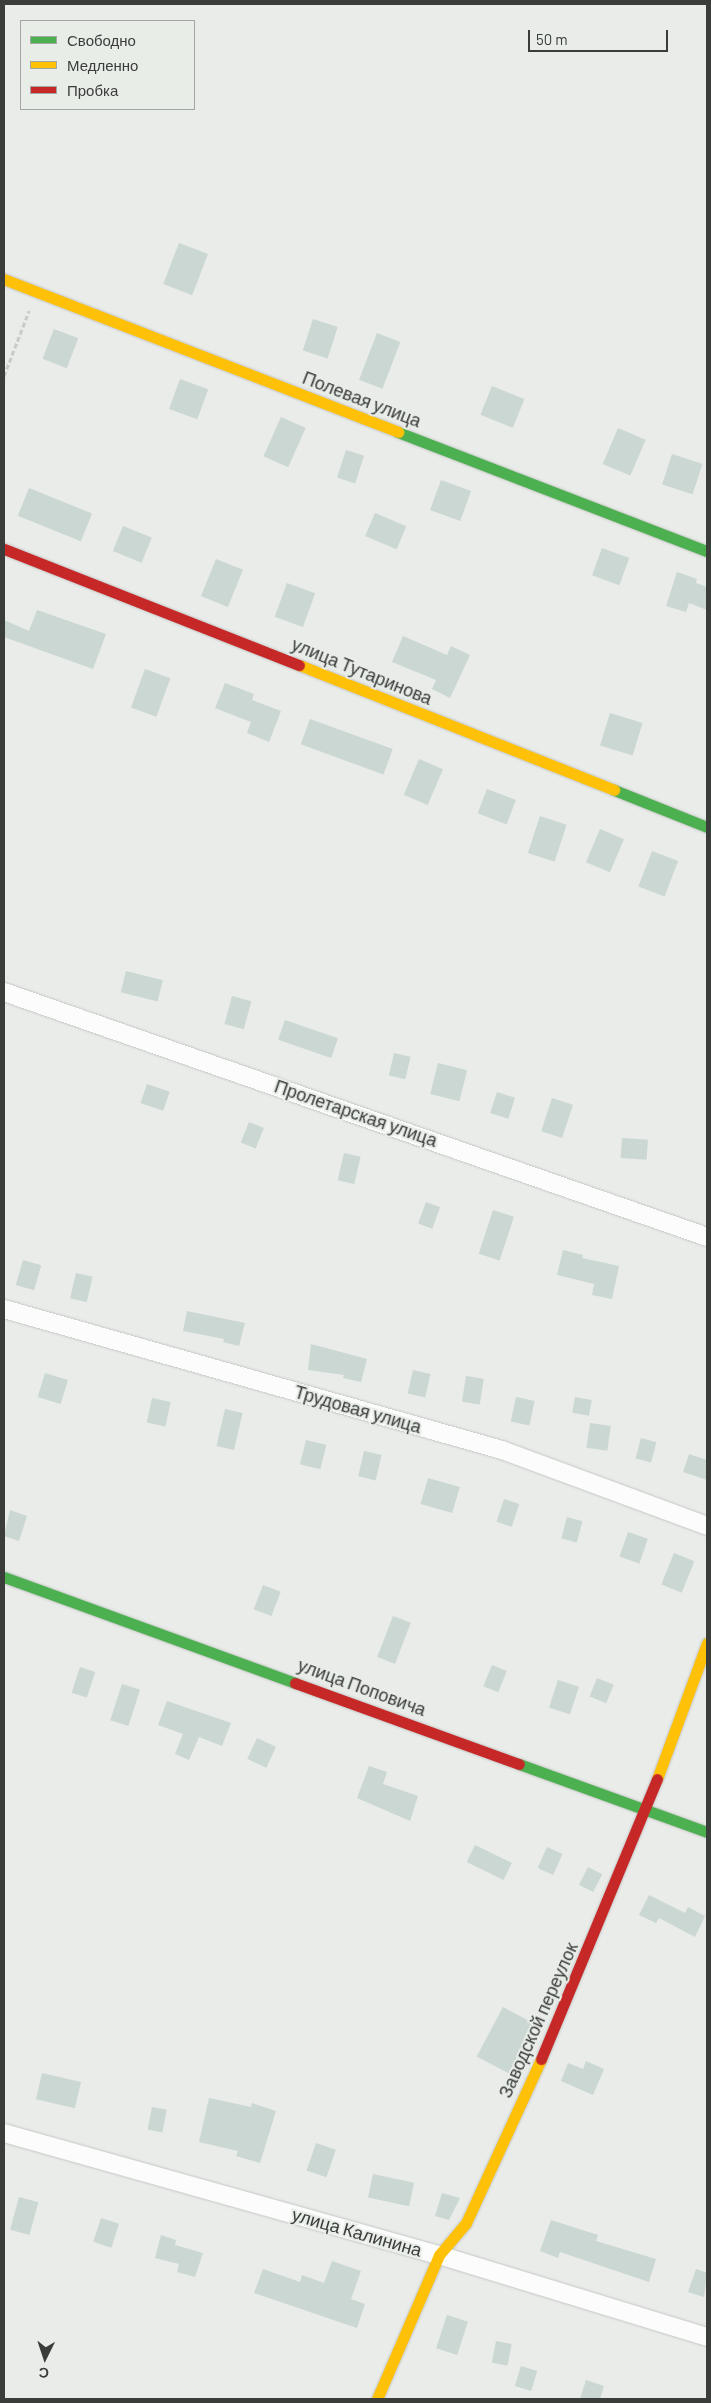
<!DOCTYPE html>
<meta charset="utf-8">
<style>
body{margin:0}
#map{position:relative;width:711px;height:2403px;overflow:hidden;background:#e9ece9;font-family:Barlow,sans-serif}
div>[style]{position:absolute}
.building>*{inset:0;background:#cbd7d2;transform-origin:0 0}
.path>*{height:3px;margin-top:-1.5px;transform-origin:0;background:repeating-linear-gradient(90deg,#c9cac9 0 5px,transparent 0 7.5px)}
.roads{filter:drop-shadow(0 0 1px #c5c7c5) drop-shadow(0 0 1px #c5c7c5)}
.street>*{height:18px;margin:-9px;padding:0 9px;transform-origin:9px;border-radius:9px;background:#fcfcfc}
.fast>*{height:11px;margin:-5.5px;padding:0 5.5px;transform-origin:5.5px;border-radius:5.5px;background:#4caf50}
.slow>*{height:11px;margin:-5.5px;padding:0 5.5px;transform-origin:5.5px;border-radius:5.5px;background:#ffc107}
.jam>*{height:11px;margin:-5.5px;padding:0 5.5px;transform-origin:5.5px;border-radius:5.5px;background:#c62828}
span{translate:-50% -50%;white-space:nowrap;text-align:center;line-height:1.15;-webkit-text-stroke:4px #e8ede8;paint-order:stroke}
.street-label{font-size:18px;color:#3b3d3b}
.frame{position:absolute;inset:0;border:5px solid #3b3d3b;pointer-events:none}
.legend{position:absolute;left:20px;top:20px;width:175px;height:90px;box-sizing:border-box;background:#e8ede8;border:1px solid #a3a7a3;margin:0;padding:6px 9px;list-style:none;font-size:15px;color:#3b3d3b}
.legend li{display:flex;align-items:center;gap:10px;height:25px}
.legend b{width:25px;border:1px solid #a3a7a3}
.north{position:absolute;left:20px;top:2333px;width:50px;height:50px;-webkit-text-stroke:4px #e8ede8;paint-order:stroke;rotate:184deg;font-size:14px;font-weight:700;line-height:20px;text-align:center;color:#3b3d3b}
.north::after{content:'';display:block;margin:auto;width:18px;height:22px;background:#3b3d3b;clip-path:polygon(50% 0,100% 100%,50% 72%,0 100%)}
.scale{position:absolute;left:528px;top:30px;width:140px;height:22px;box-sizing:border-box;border:2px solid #3b3d3b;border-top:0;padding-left:6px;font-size:15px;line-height:18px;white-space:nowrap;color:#3b3d3b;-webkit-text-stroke:4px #e8ede8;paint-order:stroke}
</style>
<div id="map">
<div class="building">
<div style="left:179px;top:243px;width:31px;height:44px;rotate:21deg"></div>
<div style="left:313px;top:319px;width:26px;height:33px;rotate:18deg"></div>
<div style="left:54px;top:329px;width:26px;height:32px;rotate:21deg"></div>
<div style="left:377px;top:333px;width:25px;height:50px;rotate:21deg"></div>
<div style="left:180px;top:379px;width:30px;height:32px;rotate:20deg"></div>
<div style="left:492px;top:386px;width:35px;height:31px;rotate:22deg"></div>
<div style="left:281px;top:417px;width:27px;height:43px;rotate:24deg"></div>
<div style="left:618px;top:428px;width:30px;height:39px;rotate:23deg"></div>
<div style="left:346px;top:450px;width:19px;height:29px;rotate:18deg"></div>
<div style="left:672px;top:454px;width:32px;height:32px;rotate:18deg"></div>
<div style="left:441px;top:480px;width:32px;height:32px;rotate:20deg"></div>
<div style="left:29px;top:488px;width:68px;height:30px;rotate:22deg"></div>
<div style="left:375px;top:513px;width:34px;height:25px;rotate:23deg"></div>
<div style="left:123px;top:526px;width:31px;height:27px;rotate:22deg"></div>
<div style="left:602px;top:548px;width:29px;height:29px;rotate:20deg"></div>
<div style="left:216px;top:559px;width:29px;height:40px;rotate:22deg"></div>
<div style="clip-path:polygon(677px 572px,697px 579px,696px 583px,707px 587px,707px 610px,689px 603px,686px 612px,666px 606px)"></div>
<div style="left:287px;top:583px;width:30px;height:36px;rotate:20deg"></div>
<div style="clip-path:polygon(37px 610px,106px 634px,93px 669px,4px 637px,4px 620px,29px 631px)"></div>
<div style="clip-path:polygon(403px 636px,447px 655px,451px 646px,470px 655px,450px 698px,432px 689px,436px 680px,392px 662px)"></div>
<div style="left:145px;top:669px;width:27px;height:41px;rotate:20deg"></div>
<div style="clip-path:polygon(225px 683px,254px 694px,252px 700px,281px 711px,269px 742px,247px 733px,251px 722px,215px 708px)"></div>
<div style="left:610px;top:713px;width:34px;height:34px;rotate:17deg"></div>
<div style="left:310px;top:719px;width:88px;height:27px;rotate:20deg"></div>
<div style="left:419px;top:759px;width:26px;height:39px;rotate:23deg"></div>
<div style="left:487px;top:789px;width:31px;height:26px;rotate:21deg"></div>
<div style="left:540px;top:816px;width:28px;height:39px;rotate:18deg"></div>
<div style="left:600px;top:829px;width:26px;height:36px;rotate:23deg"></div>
<div style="left:652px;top:851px;width:28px;height:38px;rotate:21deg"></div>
<div style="left:126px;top:971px;width:38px;height:22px;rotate:14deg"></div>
<div style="left:232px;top:996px;width:20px;height:29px;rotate:15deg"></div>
<div style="left:285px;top:1020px;width:56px;height:21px;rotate:19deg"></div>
<div style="left:394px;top:1053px;width:17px;height:23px;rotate:13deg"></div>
<div style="left:438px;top:1063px;width:30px;height:32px;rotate:14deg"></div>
<div style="left:147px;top:1084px;width:24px;height:20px;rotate:19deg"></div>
<div style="left:497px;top:1092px;width:19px;height:22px;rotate:18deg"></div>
<div style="left:552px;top:1098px;width:22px;height:35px;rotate:18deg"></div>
<div style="left:249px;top:1122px;width:16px;height:22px;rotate:22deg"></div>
<div style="left:622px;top:1138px;width:26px;height:20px;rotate:4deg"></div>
<div style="left:344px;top:1153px;width:17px;height:28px;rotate:13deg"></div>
<div style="left:426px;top:1202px;width:15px;height:23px;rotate:20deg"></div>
<div style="left:493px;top:1210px;width:22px;height:46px;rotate:18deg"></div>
<div style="clip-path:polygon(563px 1250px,583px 1255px,582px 1258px,619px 1266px,612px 1299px,592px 1295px,594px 1284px,557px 1275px)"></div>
<div style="left:23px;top:1260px;width:19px;height:26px;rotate:16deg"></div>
<div style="left:76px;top:1273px;width:17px;height:26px;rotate:13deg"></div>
<div style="clip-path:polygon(187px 1311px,245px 1323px,239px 1346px,223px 1342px,224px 1339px,183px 1331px)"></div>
<div style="clip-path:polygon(311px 1344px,367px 1359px,361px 1382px,343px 1378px,344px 1375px,308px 1370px)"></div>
<div style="left:413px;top:1370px;width:18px;height:24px;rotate:13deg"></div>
<div style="left:45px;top:1373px;width:24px;height:25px;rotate:17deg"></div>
<div style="left:466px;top:1376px;width:18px;height:26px;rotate:9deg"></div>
<div style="left:516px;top:1397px;width:19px;height:25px;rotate:12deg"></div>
<div style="left:575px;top:1397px;width:17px;height:16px;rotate:10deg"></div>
<div style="left:152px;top:1398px;width:19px;height:25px;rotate:12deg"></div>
<div style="left:225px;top:1409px;width:18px;height:38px;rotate:13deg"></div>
<div style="left:590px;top:1423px;width:21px;height:25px;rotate:8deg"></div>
<div style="left:641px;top:1438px;width:16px;height:21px;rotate:15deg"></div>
<div style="left:306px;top:1440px;width:21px;height:25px;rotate:14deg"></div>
<div style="left:364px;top:1451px;width:18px;height:26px;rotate:13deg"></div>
<div style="clip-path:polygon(689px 1454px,707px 1460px,707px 1480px,683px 1472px)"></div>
<div style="left:428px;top:1478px;width:33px;height:27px;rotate:16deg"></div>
<div style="left:504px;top:1499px;width:16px;height:24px;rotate:18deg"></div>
<div style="clip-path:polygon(10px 1510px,27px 1516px,19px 1541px,4px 1536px)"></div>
<div style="left:567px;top:1517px;width:16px;height:22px;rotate:15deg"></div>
<div style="left:628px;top:1532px;width:21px;height:26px;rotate:19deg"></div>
<div style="left:674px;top:1553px;width:22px;height:34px;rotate:22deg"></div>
<div style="left:263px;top:1585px;width:19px;height:26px;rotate:21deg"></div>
<div style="left:393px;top:1616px;width:19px;height:44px;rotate:21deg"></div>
<div style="left:492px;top:1665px;width:16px;height:23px;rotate:22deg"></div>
<div style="left:80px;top:1667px;width:16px;height:27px;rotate:18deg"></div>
<div style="left:597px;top:1678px;width:18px;height:20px;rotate:22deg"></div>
<div style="left:558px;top:1680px;width:22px;height:29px;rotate:18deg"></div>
<div style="left:122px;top:1684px;width:19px;height:38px;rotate:18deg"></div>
<div style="clip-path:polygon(167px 1701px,231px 1723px,222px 1746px,199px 1737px,189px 1760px,175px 1754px,183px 1734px,158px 1725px)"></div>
<div style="left:257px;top:1738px;width:21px;height:23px;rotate:25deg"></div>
<div style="clip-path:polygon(369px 1766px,387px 1772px,383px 1784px,418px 1796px,410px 1821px,357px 1798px)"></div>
<div style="left:475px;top:1845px;width:41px;height:19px;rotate:26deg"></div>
<div style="left:547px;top:1847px;width:17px;height:23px;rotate:24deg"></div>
<div style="left:588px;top:1867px;width:16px;height:20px;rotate:27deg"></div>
<div style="clip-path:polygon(649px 1895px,685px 1913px,688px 1907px,705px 1916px,695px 1937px,659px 1918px,656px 1923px,639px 1915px)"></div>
<div style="left:503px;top:2007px;width:36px;height:56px;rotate:28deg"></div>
<div style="clip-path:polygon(586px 2061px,604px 2069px,593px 2095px,561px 2081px,568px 2063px,583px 2069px)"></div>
<div style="left:42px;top:2073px;width:40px;height:27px;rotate:13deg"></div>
<div style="clip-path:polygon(209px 2098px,251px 2107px,252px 2103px,276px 2111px,260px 2163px,236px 2156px,238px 2151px,199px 2142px)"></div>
<div style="left:152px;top:2107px;width:15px;height:23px;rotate:11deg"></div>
<div style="left:316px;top:2143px;width:21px;height:29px;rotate:19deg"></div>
<div style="left:373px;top:2174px;width:42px;height:24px;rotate:12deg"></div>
<div style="clip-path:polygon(442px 2193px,460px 2198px,449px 2220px,435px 2216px)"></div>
<div style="left:19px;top:2197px;width:20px;height:34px;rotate:15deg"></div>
<div style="left:101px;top:2218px;width:19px;height:25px;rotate:18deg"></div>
<div style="clip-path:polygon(551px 2220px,598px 2235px,596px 2241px,656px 2259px,649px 2282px,560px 2252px,558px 2258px,540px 2251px)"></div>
<div style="clip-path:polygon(161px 2235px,176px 2240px,175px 2245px,203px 2253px,195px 2277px,177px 2272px,179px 2264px,155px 2258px)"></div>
<div style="clip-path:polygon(332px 2261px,361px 2271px,351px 2299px,365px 2304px,357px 2328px,254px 2293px,263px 2269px,300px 2282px,302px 2275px,324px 2283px)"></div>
<div style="clip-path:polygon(696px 2269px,707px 2273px,704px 2297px,688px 2292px)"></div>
<div style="left:447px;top:2315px;width:22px;height:35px;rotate:18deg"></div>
<div style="left:496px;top:2341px;width:16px;height:22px;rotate:11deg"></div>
<div style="left:521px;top:2366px;width:17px;height:21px;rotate:17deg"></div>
<div style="clip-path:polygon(586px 2380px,604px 2386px,600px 2399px,580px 2399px)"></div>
</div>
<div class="path">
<div style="left:4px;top:376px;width:70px;rotate:-69deg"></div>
</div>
<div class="roads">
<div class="street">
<div style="left:4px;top:992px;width:744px;rotate:19.21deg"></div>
<div style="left:4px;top:1309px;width:518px;rotate:15.81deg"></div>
<div style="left:502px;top:1450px;width:219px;rotate:20.3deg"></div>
<div style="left:4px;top:2133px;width:452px;rotate:15.7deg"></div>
<div style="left:439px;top:2255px;width:280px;rotate:17deg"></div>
</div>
<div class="fast">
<div style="left:398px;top:432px;width:331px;rotate:21.1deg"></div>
<div style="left:614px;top:790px;width:100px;rotate:21.7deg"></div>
<div style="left:4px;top:1577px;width:310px;rotate:20deg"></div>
<div style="left:519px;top:1764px;width:200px;rotate:19.9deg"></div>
</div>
<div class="slow">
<div style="left:4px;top:279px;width:423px;rotate:21.2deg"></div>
<div style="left:299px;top:665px;width:339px;rotate:21.6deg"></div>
<div style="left:657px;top:1779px;width:145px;rotate:-69.8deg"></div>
<div style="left:377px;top:2399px;width:157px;rotate:-66.7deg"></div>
<div style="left:439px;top:2255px;width:42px;rotate:-49.8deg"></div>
<div style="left:466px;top:2223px;width:180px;rotate:-65.4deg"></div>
</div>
<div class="jam">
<div style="left:4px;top:549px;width:317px;rotate:21.5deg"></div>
<div style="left:295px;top:1683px;width:238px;rotate:19.9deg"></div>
<div style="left:541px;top:2059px;width:303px;rotate:-67.5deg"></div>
</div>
</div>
<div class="street-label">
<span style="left:362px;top:399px;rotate:21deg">Полевая улица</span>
<span style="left:362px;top:671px;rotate:22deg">улица Тутаринова</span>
<span style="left:356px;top:1113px;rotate:19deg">Пролетарская улица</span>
<span style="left:358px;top:1409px;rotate:16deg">Трудовая улица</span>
<span style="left:362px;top:1687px;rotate:20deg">улица Поповича</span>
<span style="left:538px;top:2020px;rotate:-66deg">Заводской переулок</span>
<span style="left:357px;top:2232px;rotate:16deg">улица Калинина</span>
</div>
<div class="frame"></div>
<ul class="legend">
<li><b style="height:6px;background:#4caf50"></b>Свободно</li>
<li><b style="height:6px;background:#ffc107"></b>Медленно</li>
<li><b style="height:6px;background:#c62828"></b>Пробка</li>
</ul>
<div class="north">С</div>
<div class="scale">50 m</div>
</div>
